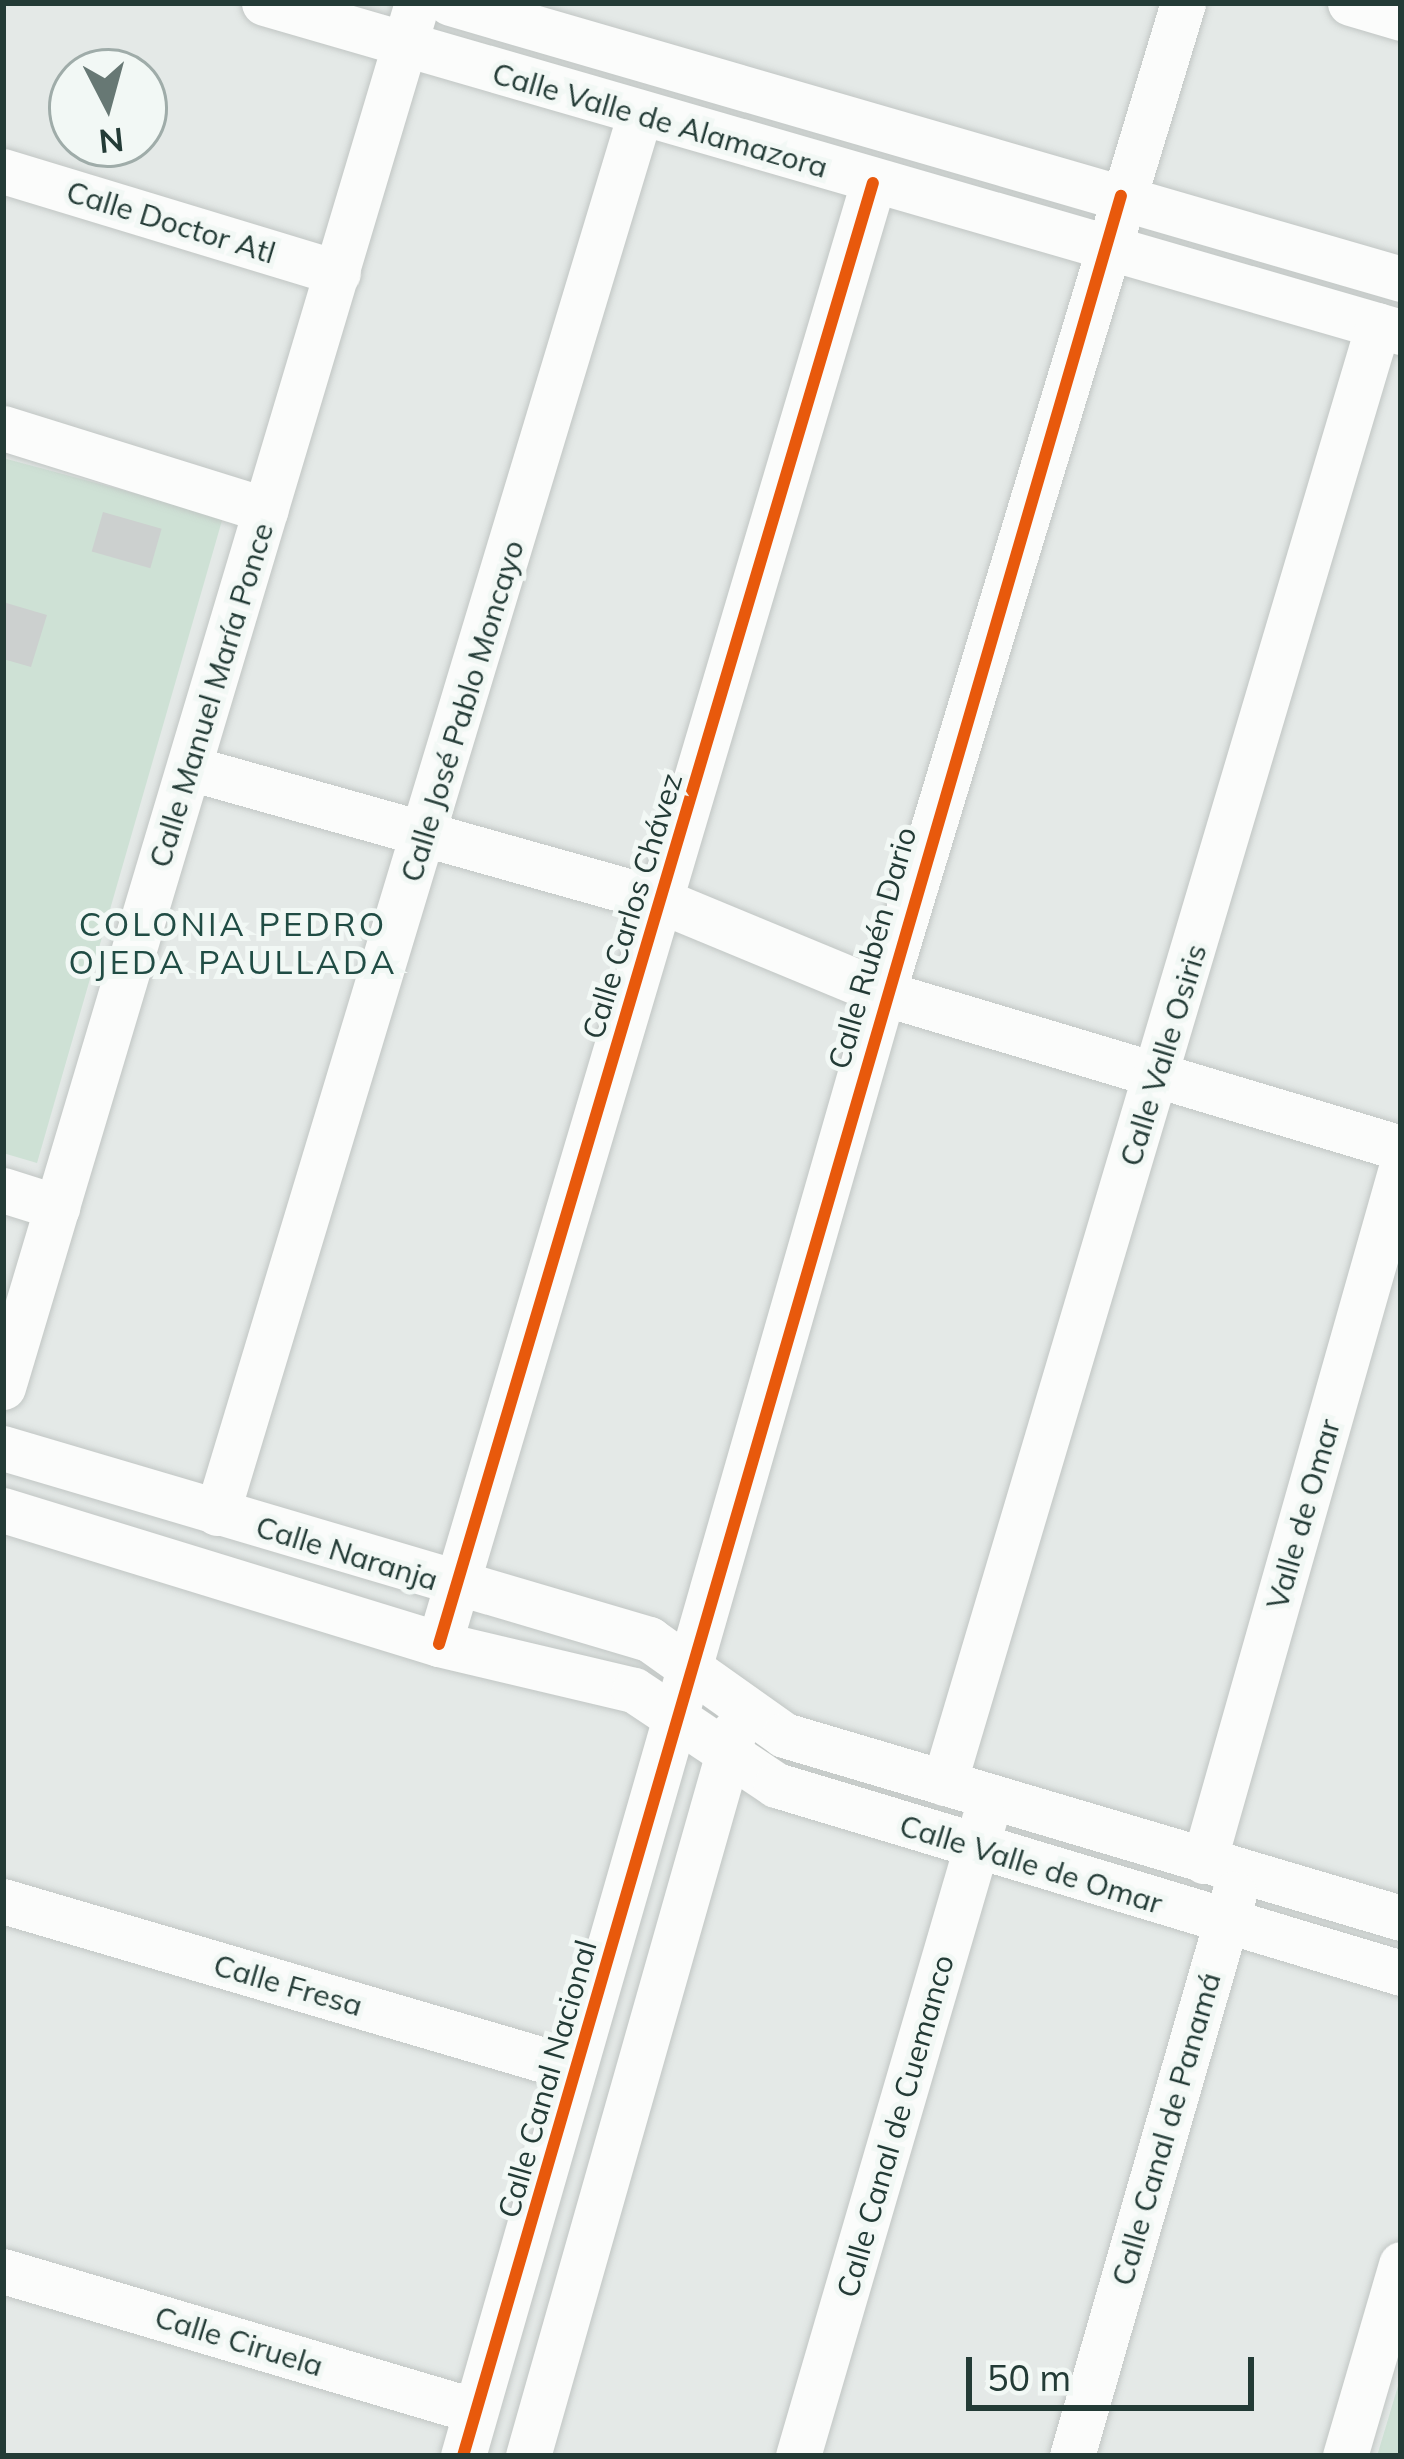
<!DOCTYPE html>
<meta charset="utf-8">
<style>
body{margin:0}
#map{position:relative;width:1404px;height:2459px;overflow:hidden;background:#e4e9e7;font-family:Mulish,sans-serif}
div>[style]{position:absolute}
.green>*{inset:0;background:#cee1d5}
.building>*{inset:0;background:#ccd0cf;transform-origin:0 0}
.roads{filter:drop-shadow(0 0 3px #c1c6c4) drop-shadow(0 0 3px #c1c6c4)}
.minor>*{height:45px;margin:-22.5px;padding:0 22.5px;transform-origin:22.5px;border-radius:22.5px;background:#fbfcfb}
.cycleway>*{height:12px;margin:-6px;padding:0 6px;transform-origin:6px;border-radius:6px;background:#e8590c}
span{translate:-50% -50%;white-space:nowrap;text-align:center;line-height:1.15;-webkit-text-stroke:10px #f2f8f5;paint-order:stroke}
.street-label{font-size:30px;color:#233b36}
.neighbourhood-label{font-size:33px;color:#204c44;letter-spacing:3px}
.frame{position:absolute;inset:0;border:6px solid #233b36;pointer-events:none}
.north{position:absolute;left:48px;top:48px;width:120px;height:120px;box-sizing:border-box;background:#f2f8f5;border:3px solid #9faca9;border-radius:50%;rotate:174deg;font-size:33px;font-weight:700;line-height:48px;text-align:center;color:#233b36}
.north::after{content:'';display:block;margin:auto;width:42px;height:54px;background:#677874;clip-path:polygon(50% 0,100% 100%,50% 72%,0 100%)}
.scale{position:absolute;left:966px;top:2357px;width:288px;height:54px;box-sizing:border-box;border:6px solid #233b36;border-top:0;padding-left:15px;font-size:36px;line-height:42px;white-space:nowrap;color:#233b36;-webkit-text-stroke:9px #f2f8f5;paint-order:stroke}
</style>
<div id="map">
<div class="green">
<div style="clip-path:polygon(3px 458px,223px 517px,37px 1163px,3px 1153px)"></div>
<div style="clip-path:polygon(1401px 2376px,1401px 2456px,1377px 2456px)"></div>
</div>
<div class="building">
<div style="left:103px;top:512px;width:61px;height:41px;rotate:16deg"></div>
<div style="clip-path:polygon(3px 602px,47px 615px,31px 667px,3px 659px)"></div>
</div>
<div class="roads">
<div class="minor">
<div style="left:264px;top:3px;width:1184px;rotate:16.14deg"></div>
<div style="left:450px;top:3px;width:990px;rotate:16.18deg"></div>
<div style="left:1350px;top:3px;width:53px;rotate:16.4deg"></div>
<div style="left:3px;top:171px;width:350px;rotate:16.9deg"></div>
<div style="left:3px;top:428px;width:275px;rotate:17.3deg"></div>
<div style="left:190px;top:768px;width:487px;rotate:15.7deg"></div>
<div style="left:659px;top:900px;width:243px;rotate:22.5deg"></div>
<div style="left:883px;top:993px;width:541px;rotate:16.66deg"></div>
<div style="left:3px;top:1190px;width:57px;rotate:17.5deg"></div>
<div style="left:3px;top:1387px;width:1445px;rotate:-73.35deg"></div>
<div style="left:3px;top:1448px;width:674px;rotate:16.47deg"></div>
<div style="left:649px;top:1639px;width:166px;rotate:35.4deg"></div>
<div style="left:784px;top:1735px;width:644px;rotate:16.52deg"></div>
<div style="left:3px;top:1510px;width:456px;rotate:17.1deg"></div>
<div style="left:439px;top:1644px;width:200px;rotate:13.3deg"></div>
<div style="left:634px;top:1690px;width:171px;rotate:33.8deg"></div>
<div style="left:776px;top:1785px;width:653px;rotate:16.74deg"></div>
<div style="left:217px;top:1513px;width:1462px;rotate:-73.18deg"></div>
<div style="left:439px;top:1644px;width:1524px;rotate:-73.46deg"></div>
<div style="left:944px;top:1783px;width:1521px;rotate:-73.42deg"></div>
<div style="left:1204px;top:1861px;width:720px;rotate:-74.13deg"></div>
<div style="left:3px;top:1901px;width:595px;rotate:16.39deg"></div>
<div style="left:3px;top:2271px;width:492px;rotate:16.5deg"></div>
<div style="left:463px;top:2456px;width:1522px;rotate:-73.98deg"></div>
<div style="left:883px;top:993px;width:1034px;rotate:-73.14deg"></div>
<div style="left:528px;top:2456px;width:753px;rotate:-74.12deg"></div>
<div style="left:798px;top:2456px;width:663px;rotate:-73.7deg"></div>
<div style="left:1072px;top:2456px;width:585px;rotate:-73.92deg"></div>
<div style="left:1345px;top:2456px;width:200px;rotate:-73.7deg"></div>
</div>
</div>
<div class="cycleway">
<div style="left:439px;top:1644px;width:1524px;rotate:-73.46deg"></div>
<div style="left:463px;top:2456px;width:2354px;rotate:-73.77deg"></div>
</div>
<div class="street-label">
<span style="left:660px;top:120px;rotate:16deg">Calle Valle de Alamazora</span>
<span style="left:171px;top:222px;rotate:17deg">Calle Doctor Atl</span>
<span style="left:211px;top:695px;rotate:-73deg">Calle Manuel María Ponce</span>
<span style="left:462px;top:711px;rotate:-73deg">Calle José Pablo Moncayo</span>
<span style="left:632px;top:906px;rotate:-73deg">Calle Carlos Chávez</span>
<span style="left:872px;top:948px;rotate:-74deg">Calle Rubén Dario</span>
<span style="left:1163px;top:1055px;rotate:-73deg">Calle Valle Osiris</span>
<span style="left:1303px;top:1514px;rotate:-74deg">Valle de Omar</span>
<span style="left:347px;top:1553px;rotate:17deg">Calle Naranja</span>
<span style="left:1031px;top:1864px;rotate:17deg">Calle Valle de Omar</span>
<span style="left:288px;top:1985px;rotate:16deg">Calle Fresa</span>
<span style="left:547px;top:2079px;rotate:-74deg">Calle Canal Nacional</span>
<span style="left:895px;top:2126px;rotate:-74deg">Calle Canal de Cuemanco</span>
<span style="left:1166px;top:2129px;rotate:-74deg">Calle Canal de Panamá</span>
<span style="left:239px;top:2341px;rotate:17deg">Calle Ciruela</span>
</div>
<div class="neighbourhood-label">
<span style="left:233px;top:943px">COLONIA PEDRO<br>OJEDA PAULLADA</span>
</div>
<div class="frame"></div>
<div class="north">N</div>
<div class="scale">50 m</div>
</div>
